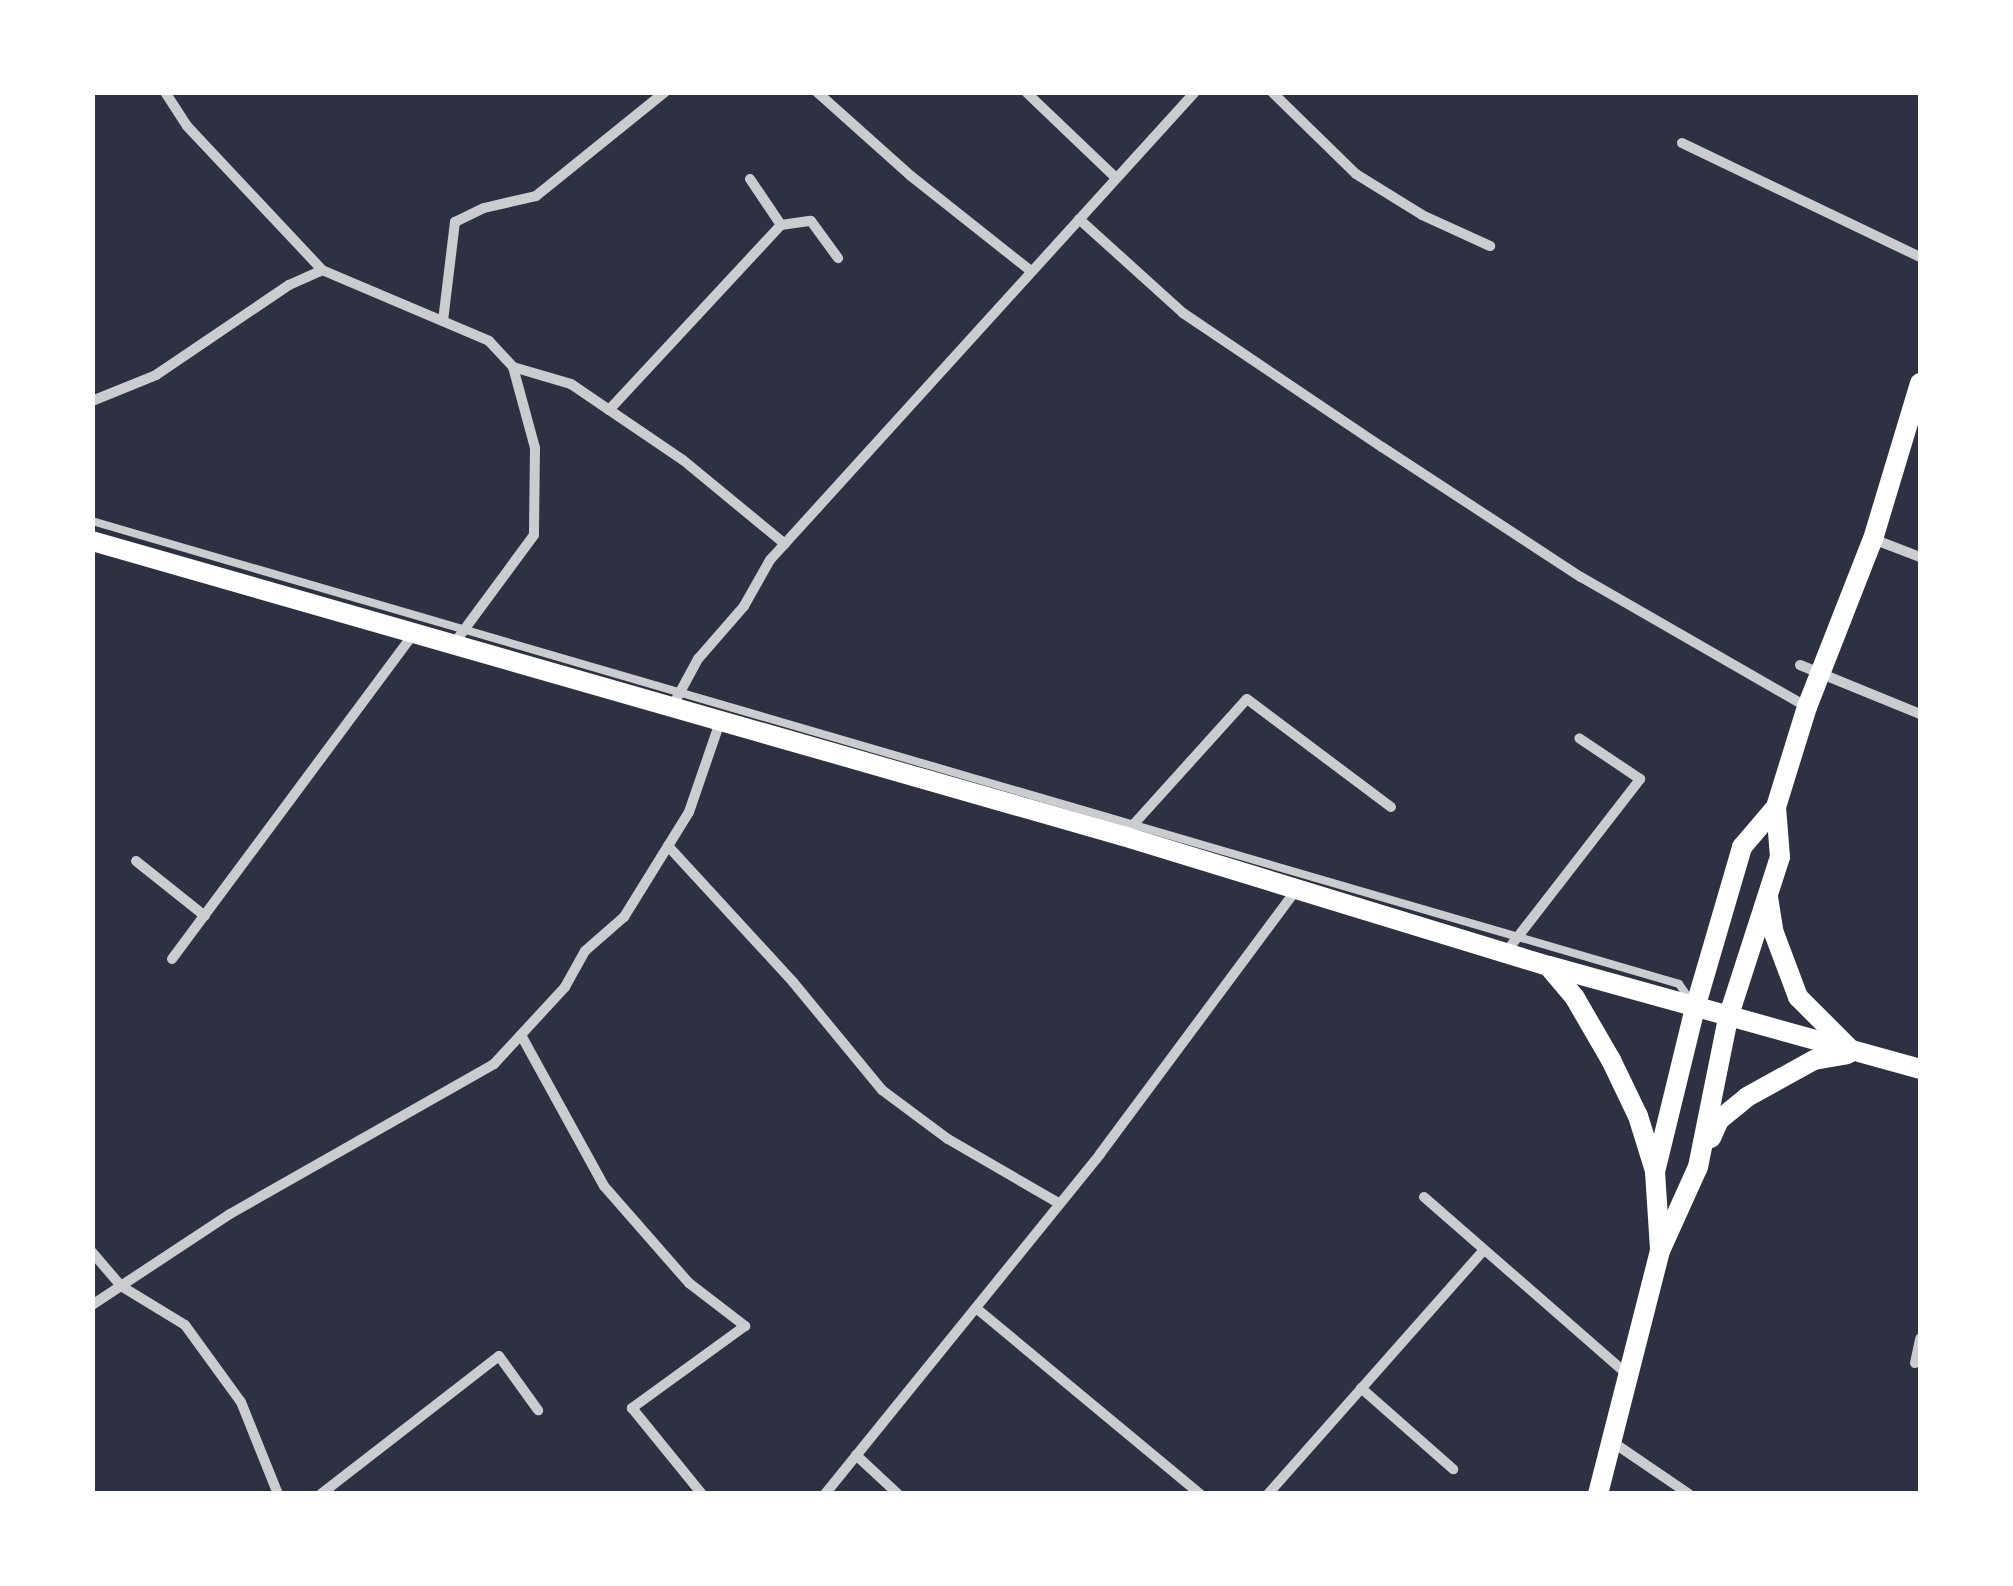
<!DOCTYPE html>
<style>
body{margin:0}
#map{position:relative;width:2013px;height:1586px;overflow:hidden;background:#2d3142;font-family:"Roboto Serif",serif}
div>[style]{position:absolute}
.service>*{height:8px;margin:-4px;padding:0 4px;transform-origin:4px;border-radius:4px;background:#caccd0}
.minor>*{height:10px;margin:-5px;padding:0 5px;transform-origin:5px;border-radius:5px;background:#caccd0}
.secondary>*{height:20px;margin:-10px;padding:0 10px;transform-origin:10px;border-radius:10px;background:#fff}
span{translate:-50% -50%;white-space:nowrap;text-align:center;line-height:1.15;-webkit-text-stroke:10px #fff;paint-order:stroke}
.frame{position:absolute;inset:0;border:95px solid #fff;pointer-events:none}
</style>
<div id="map">
<div class="service">
<div style="left:92px;top:521px;width:1653px;rotate:16.26deg"></div>
<div style="left:1679px;top:984px;width:19px;rotate:55deg"></div>
</div>
<div class="minor">
<div style="left:165px;top:92px;width:40px;rotate:57.1deg"></div>
<div style="left:187px;top:126px;width:197px;rotate:46.8deg"></div>
<div style="left:322px;top:270px;width:181px;rotate:23deg"></div>
<div style="left:489px;top:341px;width:35px;rotate:47deg"></div>
<div style="left:513px;top:367px;width:84px;rotate:74.8deg"></div>
<div style="left:535px;top:448px;width:87px;rotate:90.7deg"></div>
<div style="left:534px;top:535px;width:137px;rotate:126.4deg"></div>
<div style="left:817px;top:92px;width:126px;rotate:41.8deg"></div>
<div style="left:911px;top:176px;width:153px;rotate:38.4deg"></div>
<div style="left:1026px;top:92px;width:124px;rotate:43.7deg"></div>
<div style="left:1272px;top:92px;width:117px;rotate:44.3deg"></div>
<div style="left:1356px;top:174px;width:78px;rotate:31.8deg"></div>
<div style="left:1422px;top:215px;width:75px;rotate:24.5deg"></div>
<div style="left:1682px;top:143px;width:264px;rotate:25.6deg"></div>
<div style="left:750px;top:179px;width:55px;rotate:56deg"></div>
<div style="left:781px;top:225px;width:30px;rotate:-8deg"></div>
<div style="left:811px;top:221px;width:46px;rotate:53.9deg"></div>
<div style="left:1079px;top:219px;width:140px;rotate:42.1deg"></div>
<div style="left:1183px;top:313px;width:240px;rotate:34deg"></div>
<div style="left:1382px;top:447px;width:238px;rotate:33.2deg"></div>
<div style="left:1581px;top:577px;width:261px;rotate:29.9deg"></div>
<div style="left:443px;top:321px;width:100px;rotate:-83.1deg"></div>
<div style="left:455px;top:222px;width:32px;rotate:-26deg"></div>
<div style="left:484px;top:208px;width:53px;rotate:-13deg"></div>
<div style="left:536px;top:196px;width:166px;rotate:-38.9deg"></div>
<div style="left:513px;top:367px;width:60px;rotate:16.3deg"></div>
<div style="left:571px;top:384px;width:135px;rotate:34.2deg"></div>
<div style="left:683px;top:460px;width:132px;rotate:39.5deg"></div>
<div style="left:92px;top:401px;width:69px;rotate:-22.1deg"></div>
<div style="left:156px;top:375px;width:161px;rotate:-34.1deg"></div>
<div style="left:289px;top:285px;width:36px;rotate:-24deg"></div>
<div style="left:609px;top:410px;width:253px;rotate:-47.1deg"></div>
<div style="left:1873px;top:539px;width:50px;rotate:21deg"></div>
<div style="left:1800px;top:665px;width:130px;rotate:22.2deg"></div>
<div style="left:672px;top:707px;width:55px;rotate:-61.6deg"></div>
<div style="left:698px;top:659px;width:70px;rotate:-49deg"></div>
<div style="left:744px;top:606px;width:53px;rotate:-60.5deg"></div>
<div style="left:770px;top:560px;width:632px;rotate:-47.76deg"></div>
<div style="left:1124px;top:835px;width:183px;rotate:-47.9deg"></div>
<div style="left:1247px;top:699px;width:180px;rotate:36.9deg"></div>
<div style="left:668px;top:846px;width:185px;rotate:47.4deg"></div>
<div style="left:793px;top:982px;width:140px;rotate:50.5deg"></div>
<div style="left:882px;top:1090px;width:82px;rotate:36.6deg"></div>
<div style="left:948px;top:1139px;width:129px;rotate:30.1deg"></div>
<div style="left:136px;top:861px;width:88px;rotate:38.6deg"></div>
<div style="left:1506px;top:952px;width:219px;rotate:-52.2deg"></div>
<div style="left:1640px;top:779px;width:73px;rotate:-146.1deg"></div>
<div style="left:172px;top:959px;width:405px;rotate:-53.4deg"></div>
<div style="left:521px;top:1035px;width:172px;rotate:61.2deg"></div>
<div style="left:604px;top:1186px;width:129px;rotate:48.8deg"></div>
<div style="left:689px;top:1283px;width:71px;rotate:37.5deg"></div>
<div style="left:745px;top:1326px;width:140px;rotate:144deg"></div>
<div style="left:632px;top:1408px;width:111px;rotate:50.9deg"></div>
<div style="left:1424px;top:1197px;width:268px;rotate:41.1deg"></div>
<div style="left:92px;top:1252px;width:45px;rotate:49.5deg"></div>
<div style="left:121px;top:1286px;width:75px;rotate:31.4deg"></div>
<div style="left:185px;top:1325px;width:95px;rotate:54deg"></div>
<div style="left:241px;top:1402px;width:99px;rotate:68.1deg"></div>
<div style="left:92px;top:1305px;width:165px;rotate:-33.4deg"></div>
<div style="left:230px;top:1214px;width:304px;rotate:-29.6deg"></div>
<div style="left:494px;top:1064px;width:105px;rotate:-47.3deg"></div>
<div style="left:565px;top:987px;width:41px;rotate:-60.9deg"></div>
<div style="left:585px;top:951px;width:52px;rotate:-41.1deg"></div>
<div style="left:624px;top:917px;width:123px;rotate:-58.2deg"></div>
<div style="left:689px;top:812px;width:95px;rotate:-71deg"></div>
<div style="left:976px;top:1308px;width:291px;rotate:39.7deg"></div>
<div style="left:1915px;top:1363px;width:25px;rotate:-78deg"></div>
<div style="left:1361px;top:1388px;width:123px;rotate:41.4deg"></div>
<div style="left:1611px;top:1441px;width:94px;rotate:34.2deg"></div>
<div style="left:856px;top:1455px;width:57px;rotate:42.9deg"></div>
<div style="left:321px;top:1494px;width:225px;rotate:-37.8deg"></div>
<div style="left:499px;top:1356px;width:67px;rotate:54.2deg"></div>
<div style="left:825px;top:1494px;width:437px;rotate:-51deg"></div>
<div style="left:1100px;top:1154px;width:329px;rotate:-53.4deg"></div>
<div style="left:1268px;top:1494px;width:326px;rotate:-48.5deg"></div>
</div>
<div class="secondary">
<div style="left:92px;top:541px;width:1072px;rotate:15.97deg"></div>
<div style="left:1123px;top:836px;width:445px;rotate:17deg"></div>
<div style="left:1549px;top:966px;width:385px;rotate:15.5deg"></div>
<div style="left:1768px;top:897px;width:36px;rotate:81deg"></div>
<div style="left:1774px;top:933px;width:68px;rotate:69.4deg"></div>
<div style="left:1798px;top:997px;width:76px;rotate:45deg"></div>
<div style="left:1550px;top:968px;width:39px;rotate:50deg"></div>
<div style="left:1575px;top:998px;width:72px;rotate:59.9deg"></div>
<div style="left:1611px;top:1060px;width:62px;rotate:64.3deg"></div>
<div style="left:1638px;top:1116px;width:58px;rotate:72.8deg"></div>
<div style="left:1711px;top:1138px;width:20px;rotate:-66deg"></div>
<div style="left:1719px;top:1120px;width:36px;rotate:-39deg"></div>
<div style="left:1747px;top:1097px;width:77px;rotate:-28.9deg"></div>
<div style="left:1814px;top:1060px;width:34px;rotate:-10deg"></div>
<div style="left:1660px;top:1249px;width:77px;rotate:-93.7deg"></div>
<div style="left:1655px;top:1172px;width:169px;rotate:-76.3deg"></div>
<div style="left:1695px;top:1008px;width:168px;rotate:-73.7deg"></div>
<div style="left:1742px;top:847px;width:52px;rotate:-49.6deg"></div>
<div style="left:1598px;top:1494px;width:251px;rotate:-75.7deg"></div>
<div style="left:1660px;top:1251px;width:92px;rotate:-65.7deg"></div>
<div style="left:1698px;top:1167px;width:152px;rotate:-78.6deg"></div>
<div style="left:1728px;top:1018px;width:169px;rotate:-72.1deg"></div>
<div style="left:1780px;top:857px;width:50px;rotate:-94.6deg"></div>
<div style="left:1776px;top:807px;width:105px;rotate:-72.8deg"></div>
<div style="left:1807px;top:707px;width:180px;rotate:-68.6deg"></div>
<div style="left:1873px;top:539px;width:163px;rotate:-73.2deg"></div>
</div>
<div class="frame"></div>
</div>
